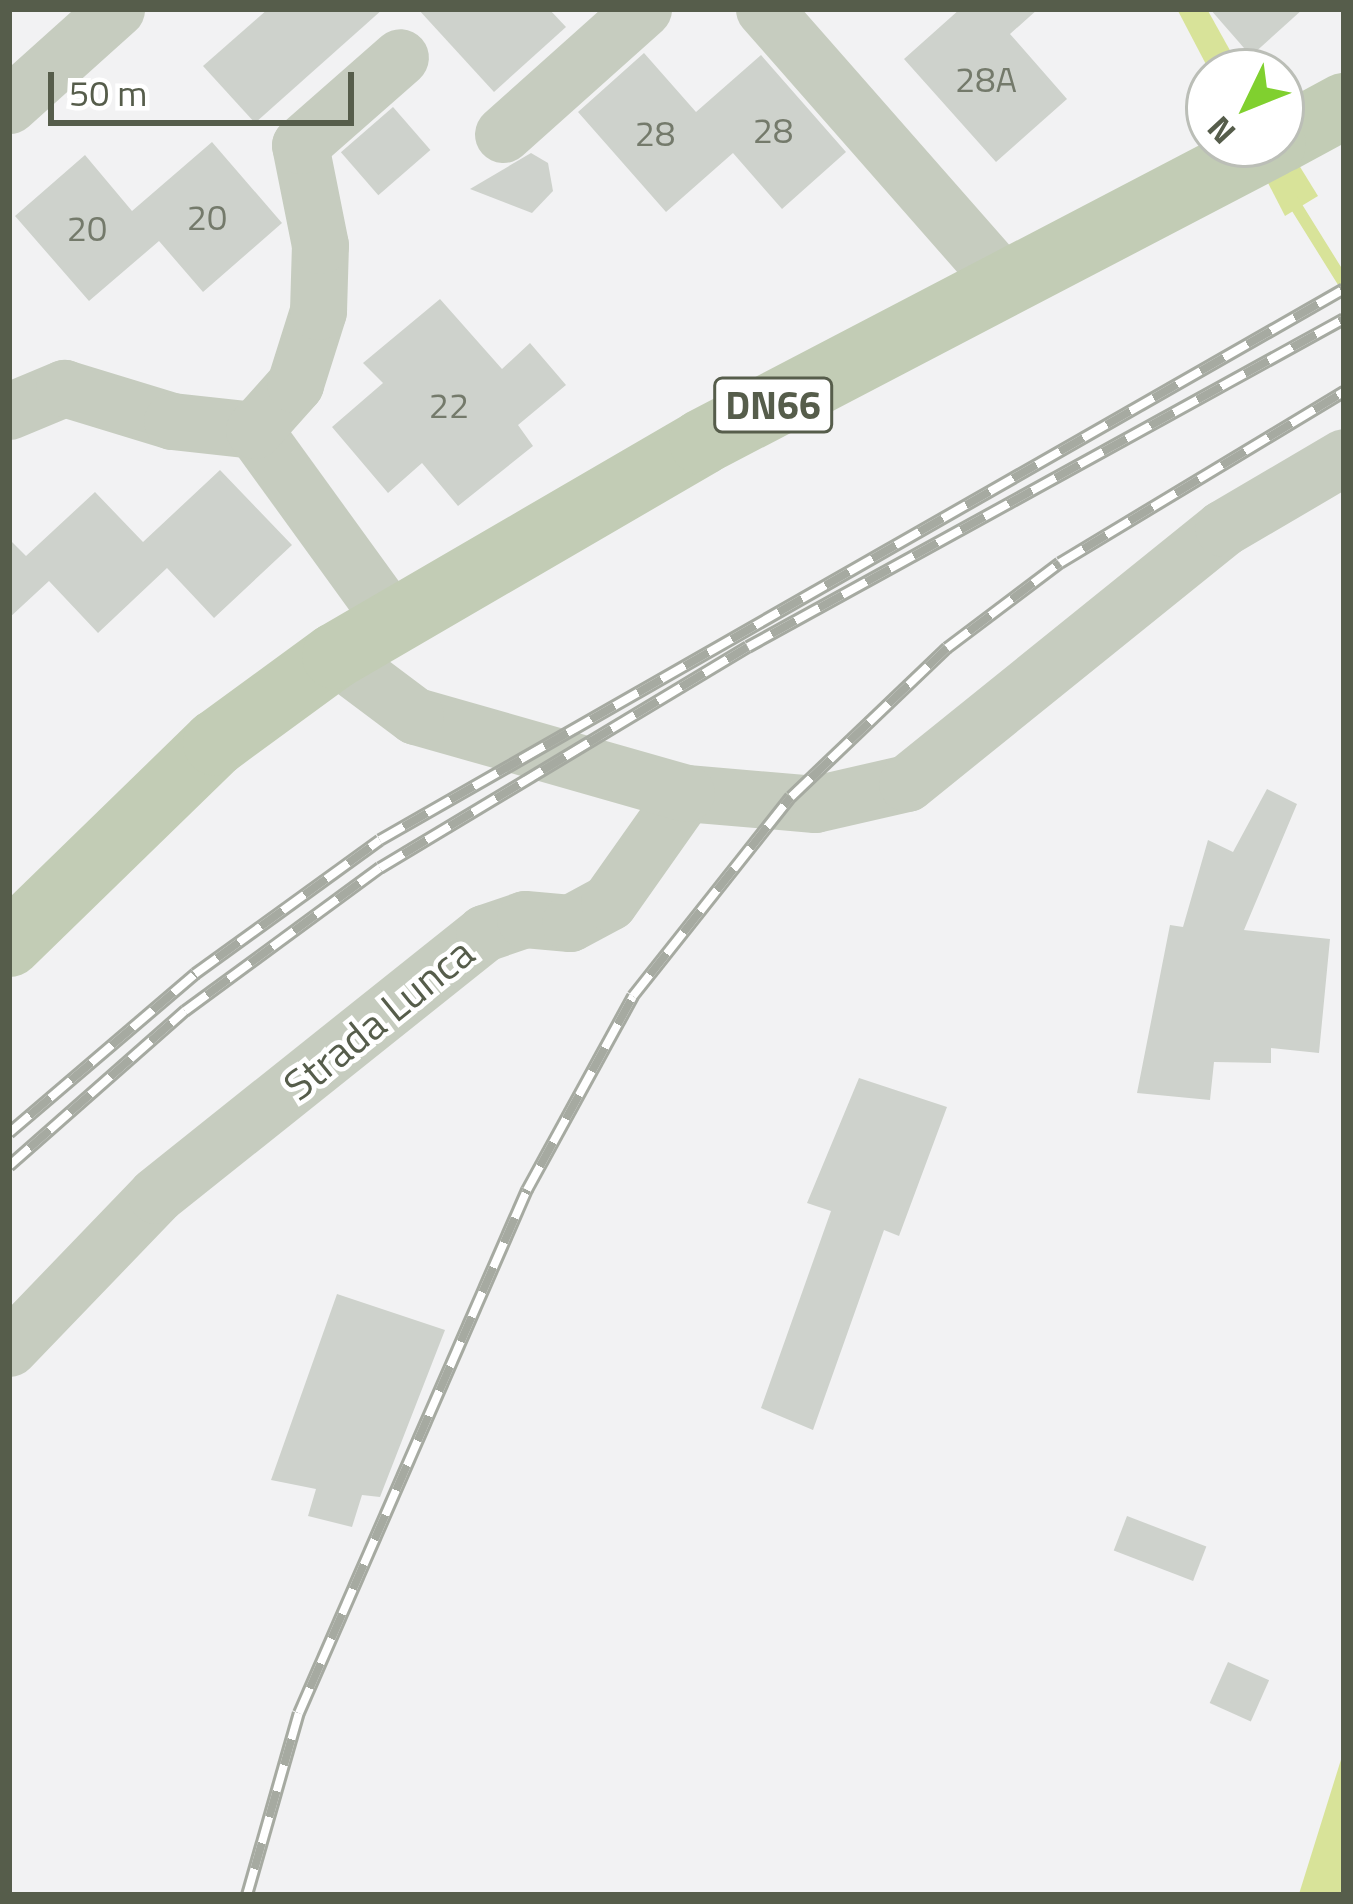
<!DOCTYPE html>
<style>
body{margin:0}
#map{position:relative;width:1353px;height:1904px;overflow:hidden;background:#f2f2f3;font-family:"Titillium Web",sans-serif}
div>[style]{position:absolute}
.water>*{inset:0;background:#d8e399}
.stream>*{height:12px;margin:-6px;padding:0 6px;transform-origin:6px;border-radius:6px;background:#d8e399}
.building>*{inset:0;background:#ced2cc;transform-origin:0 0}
.minor>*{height:57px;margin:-28.5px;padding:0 28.5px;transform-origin:28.5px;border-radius:28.5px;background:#c6ccbf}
.major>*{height:66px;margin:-33px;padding:0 33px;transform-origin:33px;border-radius:33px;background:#c2ccb5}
.rail>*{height:14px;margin-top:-7px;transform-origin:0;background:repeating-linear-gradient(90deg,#fff 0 27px,#a6aaa1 0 54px);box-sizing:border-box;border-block:3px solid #a6aaa1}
span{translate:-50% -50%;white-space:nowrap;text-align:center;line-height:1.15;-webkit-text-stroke:9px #fff;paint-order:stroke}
.number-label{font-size:36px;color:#747a6b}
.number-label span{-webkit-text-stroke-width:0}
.shield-label span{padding:3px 9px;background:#fff;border:3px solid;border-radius:9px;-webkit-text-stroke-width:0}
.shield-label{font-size:39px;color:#565d4b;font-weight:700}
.street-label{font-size:42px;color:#565d4b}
.frame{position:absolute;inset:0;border:12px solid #565d4b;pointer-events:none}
.north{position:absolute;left:1185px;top:48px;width:120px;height:120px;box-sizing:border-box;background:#fff;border:3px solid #bbbeb7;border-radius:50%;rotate:227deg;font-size:33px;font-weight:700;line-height:48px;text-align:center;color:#565d4b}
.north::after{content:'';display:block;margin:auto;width:42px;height:54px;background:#80d02f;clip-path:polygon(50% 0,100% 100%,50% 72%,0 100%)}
.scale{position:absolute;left:48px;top:72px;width:306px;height:54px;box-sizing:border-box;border:6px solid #565d4b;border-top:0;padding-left:15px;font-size:36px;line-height:42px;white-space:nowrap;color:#565d4b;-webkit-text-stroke:9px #fff;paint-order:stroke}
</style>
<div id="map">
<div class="water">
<div style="clip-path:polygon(1177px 9px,1207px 9px,1242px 72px,1210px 72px)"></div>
<div style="clip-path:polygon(1281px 136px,1318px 196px,1285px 216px,1248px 144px)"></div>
<div style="clip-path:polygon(1344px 1750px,1344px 1895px,1299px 1895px,1299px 1894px)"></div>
</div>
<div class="stream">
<div style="left:1291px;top:198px;width:100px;rotate:58.1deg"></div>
</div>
<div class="building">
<div style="clip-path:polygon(268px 9px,383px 9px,255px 123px,203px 66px)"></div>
<div style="clip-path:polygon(418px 9px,549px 9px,566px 27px,494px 92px)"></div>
<div style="clip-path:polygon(960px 9px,1038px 9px,1010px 34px,1067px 99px,996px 162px,904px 59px)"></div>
<div style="clip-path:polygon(1210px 9px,1303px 9px,1251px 56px)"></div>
<div style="clip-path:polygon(644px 53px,696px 112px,761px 55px,846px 152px,782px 209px,733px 153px,666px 212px,578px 112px)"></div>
<div style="left:393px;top:107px;width:57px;height:69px;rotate:49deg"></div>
<div style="clip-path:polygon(212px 142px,282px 223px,203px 292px,159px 241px,89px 301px,15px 216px,85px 155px,132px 211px)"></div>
<div style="clip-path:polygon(531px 153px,548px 163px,553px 191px,532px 213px,470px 189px)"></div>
<div style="clip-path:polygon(440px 299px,502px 369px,530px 343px,566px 385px,518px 425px,533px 446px,458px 506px,422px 463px,388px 493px,332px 427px,383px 383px,363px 363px)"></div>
<div style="clip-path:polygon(220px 470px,292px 545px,214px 618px,167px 568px,98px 633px,49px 581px,9px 618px,9px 539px,26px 556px,95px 492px,143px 542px)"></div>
<div style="clip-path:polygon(1267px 789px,1297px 804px,1244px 930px,1330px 939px,1319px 1053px,1271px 1048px,1271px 1063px,1214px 1062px,1210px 1100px,1137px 1093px,1170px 925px,1183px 927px,1208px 840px,1233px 852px)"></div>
<div style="clip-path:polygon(859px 1078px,947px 1107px,899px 1236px,884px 1230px,813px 1430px,761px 1408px,831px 1211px,807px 1203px)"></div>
<div style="clip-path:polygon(337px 1294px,445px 1330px,380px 1497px,362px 1495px,352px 1527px,308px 1516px,316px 1489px,271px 1480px)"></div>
<div style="left:1127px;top:1516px;width:85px;height:37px;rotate:21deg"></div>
<div style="left:1228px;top:1662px;width:45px;height:45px;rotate:24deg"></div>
</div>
<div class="minor">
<div style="left:764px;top:9px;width:366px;rotate:48.7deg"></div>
<div style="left:9px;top:105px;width:144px;rotate:-41.9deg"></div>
<div style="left:503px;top:134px;width:188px;rotate:-41.8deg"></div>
<div style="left:9px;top:411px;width:60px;rotate:-22.7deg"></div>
<div style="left:64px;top:388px;width:113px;rotate:17deg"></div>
<div style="left:172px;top:421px;width:82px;rotate:6.3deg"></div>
<div style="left:254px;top:430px;width:237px;rotate:54.1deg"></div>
<div style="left:254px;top:430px;width:62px;rotate:-48.3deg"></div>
<div style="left:295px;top:384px;width:77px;rotate:-72.5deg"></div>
<div style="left:318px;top:311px;width:66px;rotate:-88.3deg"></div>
<div style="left:320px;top:245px;width:102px;rotate:-101.3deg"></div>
<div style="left:300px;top:145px;width:133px;rotate:-41.3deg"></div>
<div style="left:686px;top:793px;width:129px;rotate:4.9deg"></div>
<div style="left:815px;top:804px;width:94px;rotate:-12.9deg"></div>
<div style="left:907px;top:783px;width:406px;rotate:-38.9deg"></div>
<div style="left:1223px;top:528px;width:140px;rotate:-30.4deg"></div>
<div style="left:9px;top:1348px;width:212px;rotate:-46.1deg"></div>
<div style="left:156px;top:1195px;width:420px;rotate:-38.6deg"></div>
<div style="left:484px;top:933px;width:43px;rotate:-18.9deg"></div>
<div style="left:525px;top:919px;width:45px;rotate:5.1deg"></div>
<div style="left:570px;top:923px;width:44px;rotate:-28.3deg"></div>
<div style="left:609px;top:902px;width:133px;rotate:-54.8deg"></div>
<div style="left:686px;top:793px;width:282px;rotate:-164.1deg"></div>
<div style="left:415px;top:716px;width:100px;rotate:-143.1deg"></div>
</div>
<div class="major">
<div style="left:1281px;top:140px;width:72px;rotate:-28.4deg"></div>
<div style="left:9px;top:944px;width:289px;rotate:-44.2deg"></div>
<div style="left:216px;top:743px;width:147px;rotate:-36.2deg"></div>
<div style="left:335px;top:656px;width:425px;rotate:-30.2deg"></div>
<div style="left:702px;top:442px;width:644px;rotate:-27.56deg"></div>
</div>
<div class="rail">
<div style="left:9px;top:1133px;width:245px;rotate:-40.5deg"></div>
<div style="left:195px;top:974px;width:228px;rotate:-35.9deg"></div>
<div style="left:380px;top:840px;width:1110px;rotate:-29.75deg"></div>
<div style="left:9px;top:1166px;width:235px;rotate:-41.4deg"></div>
<div style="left:185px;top:1011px;width:242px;rotate:-36.3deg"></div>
<div style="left:380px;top:868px;width:429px;rotate:-31deg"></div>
<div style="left:748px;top:647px;width:680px;rotate:-28.83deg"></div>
<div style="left:247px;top:1895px;width:189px;rotate:-74.1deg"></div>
<div style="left:299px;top:1713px;width:571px;rotate:-66.45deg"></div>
<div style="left:527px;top:1190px;width:221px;rotate:-61.3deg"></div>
<div style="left:633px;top:996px;width:254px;rotate:-51.6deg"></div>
<div style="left:791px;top:797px;width:216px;rotate:-43.7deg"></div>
<div style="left:947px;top:648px;width:141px;rotate:-37deg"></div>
<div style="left:1060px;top:563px;width:332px;rotate:-31.1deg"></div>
</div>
<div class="number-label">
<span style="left:986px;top:79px">28A</span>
<span style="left:773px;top:130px">28</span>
<span style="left:655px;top:133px">28</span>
<span style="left:207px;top:217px">20</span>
<span style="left:87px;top:228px">20</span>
<span style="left:449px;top:405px">22</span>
</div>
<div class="shield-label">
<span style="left:773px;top:405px">DN66</span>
</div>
<div class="street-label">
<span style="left:378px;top:1018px;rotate:-39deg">Strada Lunca</span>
</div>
<div class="frame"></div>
<div class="north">N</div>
<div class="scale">50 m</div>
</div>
